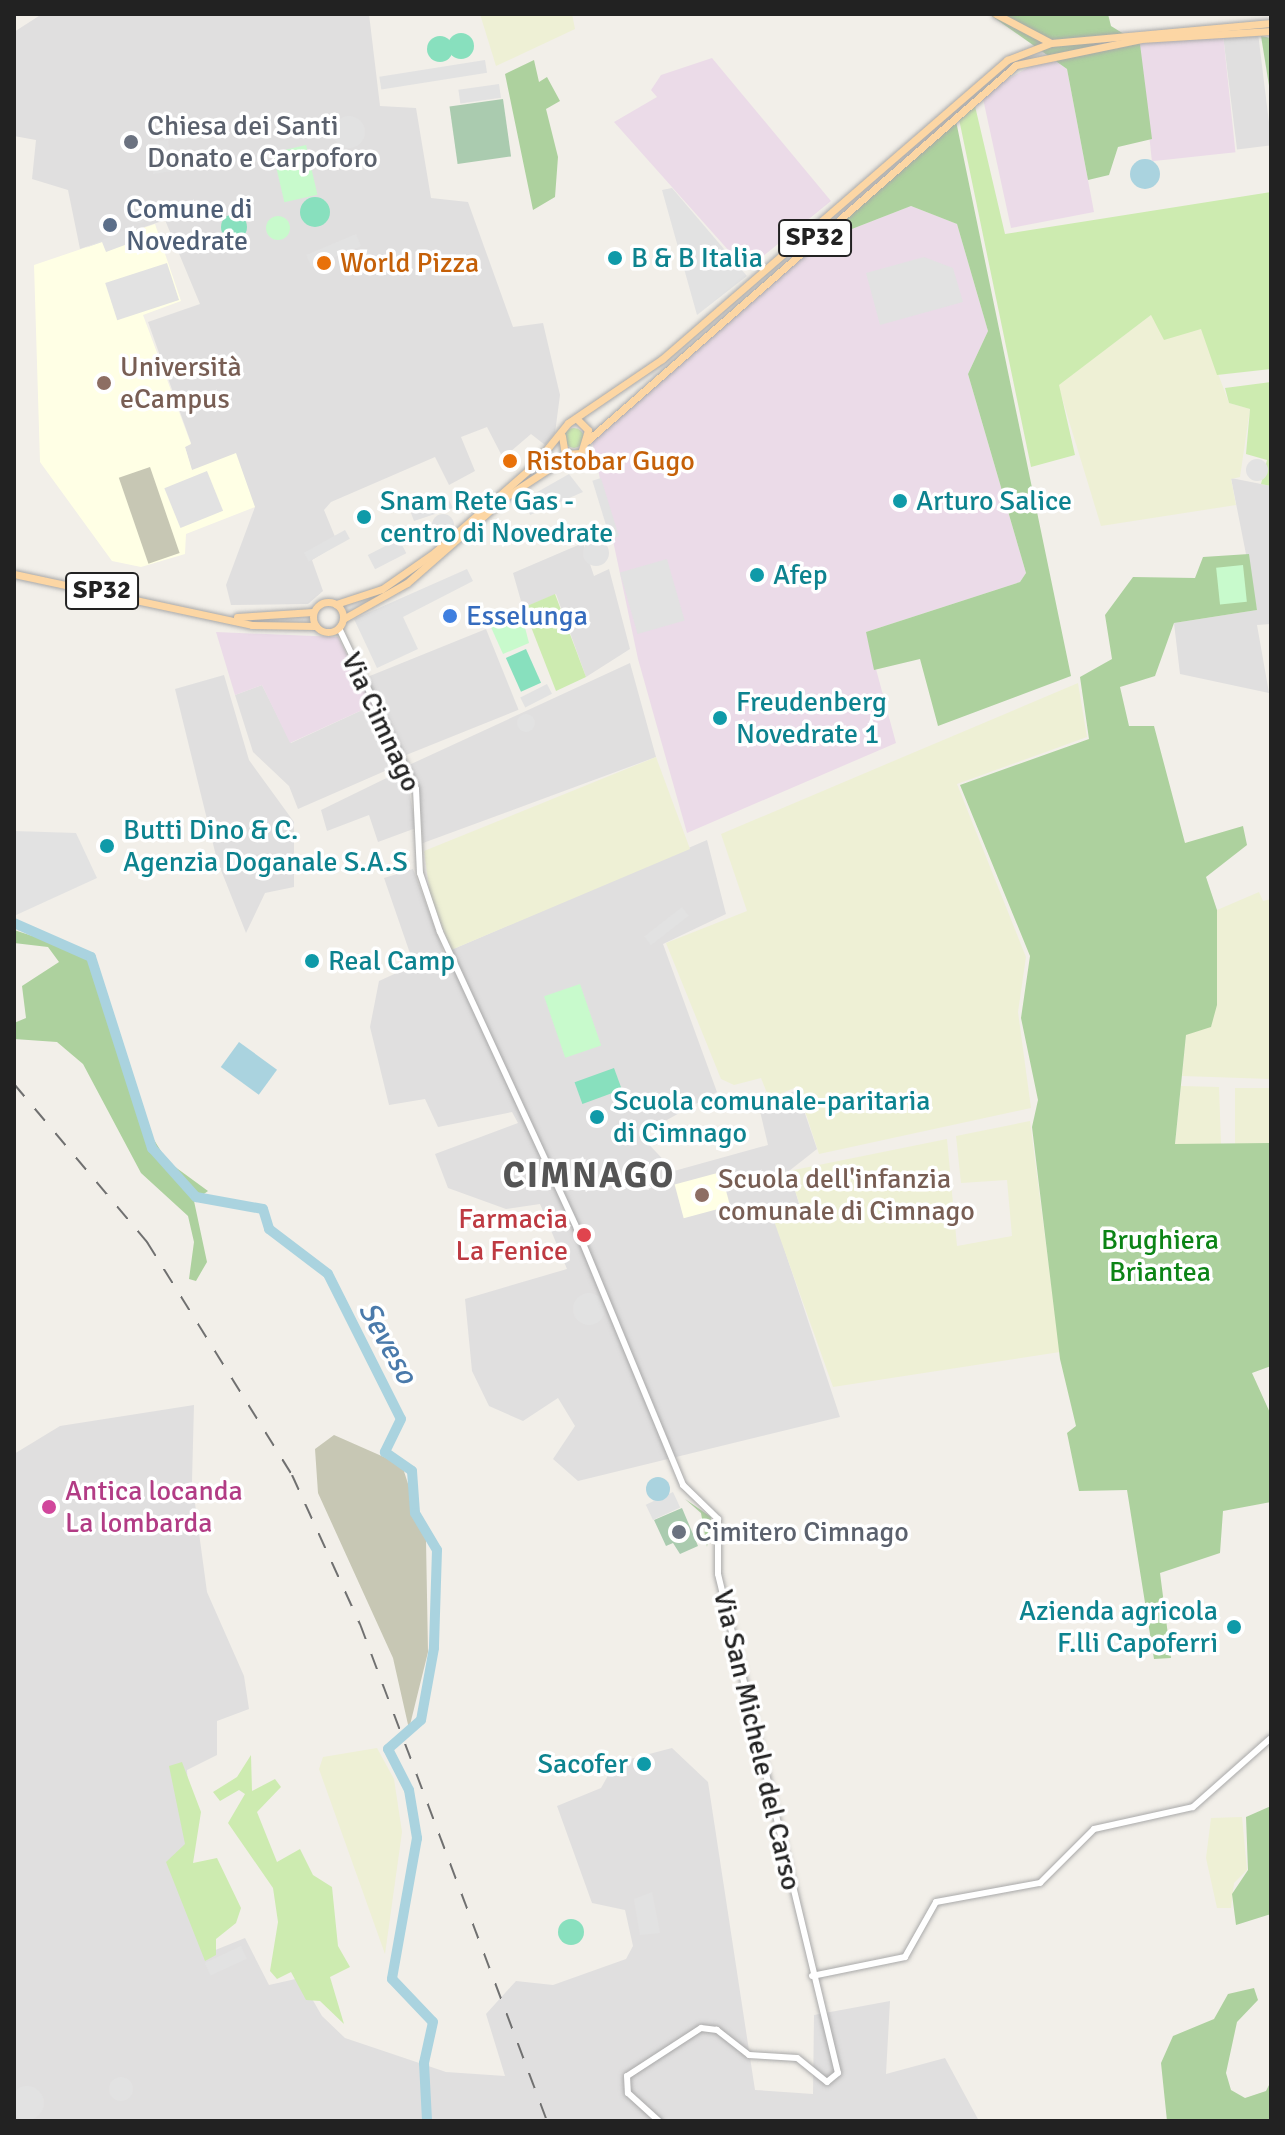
<!DOCTYPE html>
<meta charset="utf-8">
<style>
body{margin:0}
#map{position:relative;width:1285px;height:2135px;overflow:hidden;background:#f2efe9;font-family:Signika,sans-serif}
div>[style]{position:absolute}
.residential>*{inset:0;background:#e0dfdf;transform-origin:0 0}
.industrial>*{inset:0;background:#ebdbe8;transform-origin:0 0}
.education>*{inset:0;background:#ffffe5;transform-origin:0 0}
.construction>*{inset:0;background:#c7c7b4;transform-origin:0 0}
.farmland>*{inset:0;background:#eef0d5;transform-origin:0 0}
.grass>*{inset:0;background:#cdebb0}
.round{border-radius:50%}
.forest>*{inset:0;background:#add19e}
.cemetery>*{inset:0;background:#aacbaf;transform-origin:0 0}
.park>*{inset:0;background:#c8facc;transform-origin:0 0}
.pitch>*{inset:0;background:#88e0be;transform-origin:0 0}
.parking>*{inset:0;background:#e2e2e2;transform-origin:0 0}
.water>*{inset:0;background:#aad3df;transform-origin:0 0}
.river>*{height:10px;margin:-5px;padding:0 5px;transform-origin:5px;border-radius:5px;background:#aad3df}
.roads{filter:drop-shadow(0 0 2px #a9a9a9) drop-shadow(0 0 2px #a9a9a9)}
.tertiary>*{height:6px;margin:-3px;padding:0 3px;transform-origin:3px;border-radius:3px;background:#fff}
.primary>*{height:7px;margin:-3.5px;padding:0 3.5px;transform-origin:3.5px;border-radius:3.5px;background:#fcd6a4}
.primary>.ring{margin:-3.5px;padding:0;box-sizing:content-box;background:none;border:7px solid #fcd6a4;border-radius:50%}
.rail>*{height:2px;margin-top:-1px;transform-origin:0;background:repeating-linear-gradient(90deg,#707070 0 16px,transparent 0 32px)}
.dots>*{width:22px;height:22px;translate:-50% -50%;box-sizing:border-box;border:4px solid #fff;border-radius:50%}
span{translate:-50% -50%;white-space:nowrap;text-align:center;line-height:1.15;-webkit-text-stroke:7px #fff;paint-order:stroke}
.shield-label span{padding:2px 6px;background:#fff;border:2px solid;border-radius:6px;-webkit-text-stroke-width:0}
.shield-label{font-size:26px;color:#222;font-weight:700}
.worship-label{font-size:28px;color:#5b616d}
.left{translate:0 -50%;text-align:left}
.service-label{font-size:28px;color:#4e5e75}
.culture-label{font-size:28px;color:#0d838f}
.right{translate:-100% -50%;text-align:right}
.food-label{font-size:28px;color:#c56008}
.education-label{font-size:28px;color:#785e54}
.shop-label{font-size:28px;color:#366cbe}
.street-label{font-size:28px;color:#222}
.health-label{font-size:28px;color:#be3a42}
.park-label{font-size:28px;color:#0c8416}
.hotel-label{font-size:28px;color:#b23c85}
.water-label{font-size:30px;color:#4a7aab;font-style:italic}
.district-label{font-size:36px;color:#555;font-weight:700;letter-spacing:2px}
.frame{position:absolute;inset:0;border:16px solid #222;pointer-events:none}
</style>
<div id="map">
<div class="residential">
<div style="clip-path:polygon(42px 14px,369px 14px,380px 106px,416px 108px,431px 198px,468px 202px,513px 327px,543px 323px,560px 395px,555px 433px,545px 445px,531px 434px,503px 458px,487px 427px,461px 437px,475px 471px,449px 485px,435px 457px,331px 502px,324px 510px,338px 544px,312px 560px,323px 591px,308px 604px,231px 605px,226px 585px,255px 507px,192px 471px,185px 447px,191px 443px,148px 322px,200px 304px,165px 220px,80px 249px,68px 190px,32px 179px,36px 140px,14px 136px,14px 32px)"></div>
<div style="left:1258px;top:33px;width:113px;height:35px;rotate:83deg"></div>
<div style="clip-path:polygon(1231px 478px,1271px 486px,1271px 624px,1257px 625px,1269px 693px,1180px 674px,1174px 623px,1257px 610px)"></div>
<div style="clip-path:polygon(583px 543px,594px 576px,609px 569px,630px 649px,586px 677px,556px 594px,523px 608px,513px 573px)"></div>
<div style="left:486px;top:629px;width:87px;height:130px;rotate:68deg"></div>
<div style="clip-path:polygon(630px 663px,656px 757px,423px 843px,419px 790px,409px 765px)"></div>
<div style="clip-path:polygon(224px 675px,249px 760px,294px 822px,294px 887px,265px 893px,246px 933px,217px 860px,175px 689px)"></div>
<div style="clip-path:polygon(262px 685px,291px 743px,373px 705px,401px 764px,298px 809px,289px 786px,253px 752px,235px 695px)"></div>
<div style="clip-path:polygon(405px 769px,416px 828px,378px 842px,369px 815px,327px 831px,321px 810px)"></div>
<div style="clip-path:polygon(707px 840px,726px 914px,663px 944px,717px 1092px,640px 1135px,674px 1171px,768px 1145px,759px 1107px,797px 1090px,817px 1149px,789px 1171px,800px 1207px,775px 1221px,840px 1417px,578px 1481px,553px 1459px,575px 1426px,558px 1398px,523px 1421px,489px 1406px,472px 1371px,465px 1299px,567px 1269px,540px 1204px,506px 1209px,448px 1188px,435px 1154px,518px 1123px,512px 1112px,438px 1127px,425px 1099px,389px 1105px,370px 1027px,379px 981px,414px 965px,384px 878px,413px 869px,444px 953px)"></div>
<div style="clip-path:polygon(194px 1405px,192px 1481px,207px 1592px,244px 1676px,249px 1709px,217px 1721px,217px 1755px,187px 1770px,191px 1835px,178px 1870px,208px 1953px,245px 1938px,269px 1985px,300px 1978px,322px 2016px,345px 2038px,446px 2072px,505px 2076px,486px 2014px,516px 1981px,553px 1985px,626px 1959px,633px 1946px,625px 1910px,592px 1903px,557px 1806px,601px 1788px,615px 1763px,672px 1748px,708px 1782px,755px 2090px,813px 2094px,814px 2015px,890px 2001px,886px 2074px,945px 2058px,979px 2121px,14px 2121px,14px 1454px,60px 1426px)"></div>
</div>
<div class="industrial">
<div style="left:1223px;top:34px;width:119px;height:84px;rotate:84deg"></div>
<div style="clip-path:polygon(1048px 56px,1067px 69px,1094px 212px,1011px 228px,982px 94px)"></div>
<div style="clip-path:polygon(712px 58px,831px 201px,746px 270px,614px 122px,657px 97px,651px 90px,661px 75px)"></div>
<div style="clip-path:polygon(911px 206px,957px 224px,988px 331px,968px 374px,1026px 573px,1020px 582px,866px 632px,896px 743px,687px 833px,638px 659px,592px 441px,831px 229px,839px 234px)"></div>
<div style="clip-path:polygon(216px 632px,338px 637px,373px 705px,290px 743px,262px 685px,235px 695px)"></div>
</div>
<div class="education">
<div style="clip-path:polygon(155px 224px,181px 301px,143px 315px,191px 444px,185px 447px,192px 470px,236px 453px,255px 507px,186px 534px,185px 554px,141px 567px,112px 561px,40px 462px,34px 265px)"></div>
<div style="left:721px;top:1172px;width:35px;height:48px;rotate:75deg"></div>
</div>
<div class="construction">
<div style="left:150px;top:467px;width:91px;height:33px;rotate:71deg"></div>
<div style="clip-path:polygon(334px 1435px,402px 1465px,426px 1540px,428px 1652px,409px 1729px,393px 1658px,318px 1493px,315px 1449px)"></div>
</div>
<div class="farmland">
<div style="clip-path:polygon(480px 14px,572px 14px,575px 29px,496px 66px)"></div>
<div style="clip-path:polygon(1151px 315px,1201px 328px,1229px 403px,1250px 409px,1240px 477px,1231px 479px,1236px 505px,1101px 526px,1058px 385px)"></div>
<div style="clip-path:polygon(1078px 683px,1087px 737px,957px 784px,1026px 957px,1018px 1012px,1031px 1108px,819px 1154px,797px 1087px,769px 1098px,761px 1078px,734px 1085px,721px 1079px,666px 943px,747px 911px,721px 834px)"></div>
<div style="clip-path:polygon(656px 757px,690px 849px,451px 950px,430px 895px,424px 851px)"></div>
<div style="clip-path:polygon(1259px 892px,1263px 901px,1271px 899px,1271px 1079px,1182px 1076px,1186px 1034px,1217px 1005px,1217px 910px)"></div>
<div style="clip-path:polygon(1181px 1086px,1219px 1087px,1221px 1144px,1175px 1145px)"></div>
<div style="left:1235px;top:1088px;width:36px;height:56px"></div>
<div style="clip-path:polygon(1030px 1121px,1060px 1352px,833px 1387px,774px 1221px,800px 1206px,789px 1171px,947px 1139px,957px 1246px,1012px 1236px,1007px 1180px,961px 1183px,956px 1136px)"></div>
<div style="clip-path:polygon(377px 1748px,394px 1779px,402px 1832px,385px 1954px,319px 1769px,323px 1757px)"></div>
<div style="clip-path:polygon(1242px 1817px,1247px 1870px,1234px 1883px,1231px 1908px,1217px 1908px,1206px 1858px,1211px 1818px)"></div>
</div>
<div class="grass">
<div style="clip-path:polygon(975px 106px,1005px 234px,1271px 192px,1271px 369px,1217px 375px,1201px 329px,1164px 340px,1151px 315px,1059px 385px,1075px 455px,1031px 467px,959px 119px)"></div>
<div style="clip-path:polygon(1271px 382px,1271px 486px,1261px 484px,1267px 460px,1246px 454px,1250px 409px,1229px 403px,1225px 388px)"></div>
<div class="round" style="left:564px;top:428px;width:20px;height:20px"></div>
<div style="clip-path:polygon(555px 594px,586px 677px,556px 691px,526px 614px,527px 606px)"></div>
<div style="clip-path:polygon(251px 1755px,252px 1791px,275px 1779px,281px 1787px,257px 1812px,277px 1862px,300px 1849px,313px 1875px,332px 1887px,338px 1946px,350px 1967px,330px 1977px,344px 2024px,320px 2001px,306px 2000px,291px 1972px,277px 1979px,270px 1971px,278px 1922px,273px 1888px,228px 1823px,245px 1794px,239px 1790px,220px 1801px,213px 1792px,237px 1777px)"></div>
<div style="clip-path:polygon(182px 1762px,201px 1812px,193px 1863px,217px 1858px,241px 1908px,236px 1923px,216px 1939px,216px 1955px,205px 1961px,166px 1862px,185px 1844px,169px 1766px)"></div>
</div>
<div class="forest">
<div style="clip-path:polygon(989px 14px,1108px 14px,1111px 26px,1140px 44px,1152px 139px,1118px 147px,1109px 175px,1088px 180px,1067px 69px)"></div>
<div style="clip-path:polygon(1261px 36px,1271px 38px,1271px 98px)"></div>
<div style="clip-path:polygon(534px 60px,539px 82px,547px 77px,560px 101px,546px 109px,558px 157px,555px 197px,533px 210px,505px 74px)"></div>
<div style="clip-path:polygon(956px 121px,1071px 676px,938px 726px,920px 659px,874px 670px,866px 632px,1020px 582px,1026px 573px,968px 374px,988px 331px,957px 224px,911px 206px,839px 234px,831px 229px)"></div>
<div style="clip-path:polygon(1249px 554px,1257px 610px,1174px 623px,1155px 676px,1120px 687px,1129px 726px,1154px 726px,1185px 843px,1243px 826px,1247px 845px,1206px 877px,1217px 910px,1217px 1005px,1211px 1027px,1186px 1035px,1175px 1144px,1271px 1143px,1271px 1366px,1252px 1373px,1271px 1415px,1271px 1502px,1223px 1511px,1220px 1553px,1160px 1573px,1171px 1658px,1154px 1659px,1127px 1490px,1079px 1491px,1067px 1433px,1076px 1426px,1060px 1359px,1032px 1127px,1038px 1100px,1021px 1018px,1030px 956px,960px 785px,1089px 739px,1080px 677px,1112px 659px,1105px 615px,1133px 577px,1195px 578px,1203px 557px)"></div>
<div style="clip-path:polygon(14px 930px,79px 951px,96px 968px,148px 1130px,167px 1161px,208px 1191px,194px 1201px,207px 1262px,196px 1281px,189px 1279px,194px 1242px,188px 1216px,141px 1173px,83px 1064px,57px 1042px,14px 1039px,14px 1023px,26px 1018px,22px 986px,59px 962px,48px 947px,14px 943px)"></div>
<div style="clip-path:polygon(685px 1499px,711px 1517px,707px 1547px,701px 1513px)"></div>
<div style="clip-path:polygon(1271px 1806px,1271px 1914px,1236px 1925px,1232px 1894px,1248px 1870px,1246px 1817px)"></div>
<div style="clip-path:polygon(1254px 1988px,1258px 2000px,1237px 2022px,1226px 2073px,1231px 2090px,1245px 2098px,1266px 2091px,1271px 2081px,1271px 2121px,1167px 2121px,1161px 2063px,1173px 2036px,1214px 2019px,1228px 1994px)"></div>
</div>
<div class="cemetery">
<div style="left:503px;top:99px;width:58px;height:54px;rotate:82deg"></div>
<div style="clip-path:polygon(682px 1508px,698px 1546px,680px 1554px,673px 1543px,666px 1546px,654px 1520px)"></div>
</div>
<div class="park">
<div style="left:306px;top:145px;width:51px;height:34px;rotate:77deg"></div>
<div class="round" style="left:266px;top:216px;width:24px;height:24px"></div>
<div style="left:1243px;top:565px;width:37px;height:27px;rotate:84deg"></div>
<div style="clip-path:polygon(521px 612px,529px 643px,503px 654px,490px 625px)"></div>
<div style="left:580px;top:984px;width:65px;height:38px;rotate:71deg"></div>
</div>
<div class="pitch">
<div class="round" style="left:448px;top:33px;width:26px;height:26px"></div>
<div class="round" style="left:427px;top:36px;width:26px;height:26px"></div>
<div class="round" style="left:300px;top:197px;width:30px;height:30px"></div>
<div class="round" style="left:221px;top:214px;width:26px;height:26px"></div>
<div style="left:526px;top:649px;width:37px;height:22px;rotate:66deg"></div>
<div style="left:614px;top:1068px;width:23px;height:42px;rotate:70deg"></div>
<div class="round" style="left:558px;top:1919px;width:26px;height:26px"></div>
</div>
<div class="parking">
<div style="left:485px;top:60px;width:13px;height:107px;rotate:81deg"></div>
<div style="left:499px;top:84px;width:14px;height:41px;rotate:82deg"></div>
<div class="round" style="left:333px;top:116px;width:32px;height:32px"></div>
<div style="clip-path:polygon(168px 140px,172px 171px,153px 174px,157px 141px)"></div>
<div style="clip-path:polygon(672px 188px,747px 276px,697px 315px,662px 190px)"></div>
<div class="round" style="left:129px;top:203px;width:20px;height:20px"></div>
<div style="clip-path:polygon(131px 227px,141px 239px,106px 252px,102px 242px,85px 248px)"></div>
<div style="left:356px;top:234px;width:13px;height:54px;rotate:67deg"></div>
<div style="clip-path:polygon(924px 257px,953px 268px,963px 302px,880px 325px,866px 273px)"></div>
<div style="left:167px;top:263px;width:39px;height:65px;rotate:72deg"></div>
<div class="round" style="left:1246px;top:459px;width:22px;height:22px"></div>
<div style="left:207px;top:471px;width:43px;height:46px;rotate:68deg"></div>
<div style="clip-path:polygon(569px 474px,583px 492px,530px 515px,525px 499px)"></div>
<div style="left:601px;top:478px;width:61px;height:9px;rotate:73deg"></div>
<div style="clip-path:polygon(447px 496px,453px 508px,414px 521px,411px 513px)"></div>
<div class="round" style="left:432px;top:514px;width:22px;height:22px"></div>
<div style="left:345px;top:530px;width:10px;height:47px;rotate:61deg"></div>
<div style="left:399px;top:539px;width:16px;height:35px;rotate:63deg"></div>
<div class="round" style="left:583px;top:540px;width:26px;height:26px"></div>
<div style="left:667px;top:559px;width:64px;height:49px;rotate:74deg"></div>
<div style="clip-path:polygon(467px 569px,473px 581px,403px 617px,418px 649px,377px 668px,354px 619px)"></div>
<div style="left:547px;top:684px;width:11px;height:30px;rotate:63deg"></div>
<div class="round" style="left:517px;top:714px;width:18px;height:18px"></div>
<div style="clip-path:polygon(14px 831px,76px 833px,97px 878px,14px 916px)"></div>
<div style="left:682px;top:907px;width:11px;height:48px;rotate:52deg"></div>
<div class="round" style="left:573px;top:1293px;width:32px;height:32px"></div>
<div style="left:673px;top:1492px;width:17px;height:30px;rotate:65deg"></div>
<div style="clip-path:polygon(652px 1892px,660px 1933px,640px 1935px,634px 1899px)"></div>
<div style="left:241px;top:1946px;width:14px;height:40px;rotate:65deg"></div>
<div class="round" style="left:109px;top:2077px;width:24px;height:24px"></div>
<div class="round" style="left:10px;top:2086px;width:34px;height:34px"></div>
</div>
<div class="water">
<div class="round" style="left:1130px;top:159px;width:30px;height:30px"></div>
<div style="left:239px;top:1042px;width:47px;height:31px;rotate:36deg"></div>
<div class="round" style="left:646px;top:1477px;width:24px;height:24px"></div>
</div>
<div class="river">
<div style="left:14px;top:923px;width:84px;rotate:23.8deg"></div>
<div style="left:91px;top:957px;width:201px;rotate:72.3deg"></div>
<div style="left:152px;top:1148px;width:66px;rotate:48.1deg"></div>
<div style="left:196px;top:1197px;width:68px;rotate:10.2deg"></div>
<div style="left:263px;top:1209px;width:21px;rotate:73deg"></div>
<div style="left:269px;top:1229px;width:74px;rotate:37.3deg"></div>
<div style="left:328px;top:1274px;width:162px;rotate:63.3deg"></div>
<div style="left:401px;top:1419px;width:37px;rotate:116deg"></div>
<div style="left:385px;top:1452px;width:33px;rotate:35deg"></div>
<div style="left:412px;top:1471px;width:42px;rotate:85.9deg"></div>
<div style="left:415px;top:1513px;width:43px;rotate:59.3deg"></div>
<div style="left:437px;top:1550px;width:98px;rotate:91.8deg"></div>
<div style="left:434px;top:1648px;width:73px;rotate:100.2deg"></div>
<div style="left:421px;top:1720px;width:44px;rotate:138.7deg"></div>
<div style="left:388px;top:1749px;width:46px;rotate:62.9deg"></div>
<div style="left:409px;top:1790px;width:49px;rotate:80.5deg"></div>
<div style="left:417px;top:1838px;width:143px;rotate:100.1deg"></div>
<div style="left:392px;top:1979px;width:59px;rotate:46.4deg"></div>
<div style="left:433px;top:2022px;width:42px;rotate:102.4deg"></div>
<div style="left:424px;top:2063px;width:58px;rotate:87deg"></div>
</div>
<div class="roads">
<div class="tertiary">
<div style="left:339px;top:628px;width:178px;rotate:64.4deg"></div>
<div style="left:416px;top:789px;width:84px;rotate:87.3deg"></div>
<div style="left:420px;top:873px;width:62px;rotate:71.3deg"></div>
<div style="left:440px;top:932px;width:327px;rotate:65.2deg"></div>
<div style="left:577px;top:1229px;width:277px;rotate:67.5deg"></div>
<div style="left:683px;top:1485px;width:49px;rotate:44.2deg"></div>
<div style="left:718px;top:1519px;width:55px;rotate:90deg"></div>
<div style="left:718px;top:1574px;width:513px;rotate:76.48deg"></div>
<div style="left:838px;top:2073px;width:14px;rotate:141deg"></div>
<div style="left:827px;top:2082px;width:38px;rotate:-141deg"></div>
<div style="left:797px;top:2058px;width:48px;rotate:-176.4deg"></div>
<div style="left:749px;top:2055px;width:41px;rotate:-142deg"></div>
<div style="left:717px;top:2030px;width:16px;rotate:-173deg"></div>
<div style="left:701px;top:2028px;width:88px;rotate:147deg"></div>
<div style="left:627px;top:2076px;width:17px;rotate:87deg"></div>
<div style="left:628px;top:2093px;width:42px;rotate:42.1deg"></div>
<div style="left:812px;top:1976px;width:95px;rotate:-11.5deg"></div>
<div style="left:905px;top:1957px;width:63px;rotate:-60.6deg"></div>
<div style="left:936px;top:1902px;width:106px;rotate:-10.4deg"></div>
<div style="left:1040px;top:1883px;width:76px;rotate:-45deg"></div>
<div style="left:1094px;top:1829px;width:101px;rotate:-12.5deg"></div>
<div style="left:1193px;top:1807px;width:104px;rotate:-41.5deg"></div>
</div>
<div class="primary">
<div style="left:996px;top:14px;width:60px;rotate:27.8deg"></div>
<div style="left:562px;top:436px;width:18px;rotate:81deg"></div>
<div style="left:565px;top:454px;width:16px;rotate:-4deg"></div>
<div style="left:581px;top:453px;width:24px;rotate:-73deg"></div>
<div style="left:588px;top:430px;width:16px;rotate:-135deg"></div>
<div style="left:587px;top:441px;width:570px;rotate:-41.23deg"></div>
<div style="left:1016px;top:65px;width:128px;rotate:-11.7deg"></div>
<div style="left:1141px;top:39px;width:130px;rotate:-3.5deg"></div>
<div style="left:14px;top:574px;width:243px;rotate:12.1deg"></div>
<div style="left:252px;top:625px;width:63px;rotate:0.9deg"></div>
<div class="ring" style="left:313px;top:602px;width:23px;height:23px"></div>
<div style="left:336px;top:604px;width:48px;rotate:-18.1deg"></div>
<div style="left:382px;top:589px;width:65px;rotate:-34.9deg"></div>
<div style="left:435px;top:552px;width:132px;rotate:-41.3deg"></div>
<div style="left:534px;top:465px;width:54px;rotate:-51deg"></div>
<div style="left:568px;top:423px;width:114px;rotate:-34.2deg"></div>
<div style="left:662px;top:359px;width:457px;rotate:-40.9deg"></div>
<div style="left:1007px;top:60px;width:47px;rotate:-21.1deg"></div>
<div style="left:1051px;top:43px;width:221px;rotate:-5.2deg"></div>
<div style="left:237px;top:617px;width:76px;rotate:-3.8deg"></div>
<div style="left:343px;top:619px;width:73px;rotate:-29.4deg"></div>
<div style="left:407px;top:583px;width:129px;rotate:-41.2deg"></div>
<div style="left:504px;top:498px;width:77px;rotate:-33.3deg"></div>
</div>
</div>
<div class="rail">
<div style="left:14px;top:1084px;width:207px;rotate:49.9deg"></div>
<div style="left:147px;top:1242px;width:274px;rotate:58.1deg"></div>
<div style="left:292px;top:1475px;width:164px;rotate:65.5deg"></div>
<div style="left:360px;top:1624px;width:531px;rotate:69.38deg"></div>
</div>
<div class="dots">
<div style="left:131px;top:142px;background:#6b7280"></div>
<div style="left:110px;top:225px;background:#5c6f8a"></div>
<div style="left:615px;top:258px;background:#0f9aa8"></div>
<div style="left:324px;top:263px;background:#e8710a"></div>
<div style="left:104px;top:383px;background:#8d6e63"></div>
<div style="left:510px;top:461px;background:#e8710a"></div>
<div style="left:900px;top:501px;background:#0f9aa8"></div>
<div style="left:364px;top:517px;background:#0f9aa8"></div>
<div style="left:757px;top:575px;background:#0f9aa8"></div>
<div style="left:450px;top:616px;background:#3f7fe0"></div>
<div style="left:720px;top:718px;background:#0f9aa8"></div>
<div style="left:107px;top:846px;background:#0f9aa8"></div>
<div style="left:312px;top:961px;background:#0f9aa8"></div>
<div style="left:597px;top:1117px;background:#0f9aa8"></div>
<div style="left:702px;top:1195px;background:#8d6e63"></div>
<div style="left:584px;top:1235px;background:#e0444e"></div>
<div style="left:49px;top:1507px;background:#d1479c"></div>
<div style="left:679px;top:1532px;background:#6b7280"></div>
<div style="left:1234px;top:1627px;background:#0f9aa8"></div>
<div style="left:644px;top:1764px;background:#0f9aa8"></div>
</div>
<div class="shield-label">
<span style="left:815px;top:238px">SP32</span>
<span style="left:102px;top:591px">SP32</span>
</div>
<div class="worship-label">
<span class="left" style="left:147px;top:142px">Chiesa dei Santi<br>Donato e Carpoforo</span>
<span class="left" style="left:695px;top:1532px">Cimitero Cimnago</span>
</div>
<div class="service-label">
<span class="left" style="left:126px;top:225px">Comune di<br>Novedrate</span>
</div>
<div class="culture-label">
<span class="left" style="left:631px;top:258px">B &amp; B Italia</span>
<span class="left" style="left:380px;top:517px">Snam Rete Gas -<br>centro di Novedrate</span>
<span class="left" style="left:916px;top:501px">Arturo Salice</span>
<span class="left" style="left:773px;top:575px">Afep</span>
<span class="left" style="left:736px;top:718px">Freudenberg<br>Novedrate 1</span>
<span class="left" style="left:123px;top:846px">Butti Dino &amp; C.<br>Agenzia Doganale S.A.S</span>
<span class="left" style="left:328px;top:961px">Real Camp</span>
<span class="left" style="left:613px;top:1117px">Scuola comunale-paritaria<br>di Cimnago</span>
<span class="right" style="left:1218px;top:1627px">Azienda agricola<br>F.lli Capoferri</span>
<span class="right" style="left:628px;top:1764px">Sacofer</span>
</div>
<div class="food-label">
<span class="left" style="left:340px;top:263px">World Pizza</span>
<span class="left" style="left:526px;top:461px">Ristobar Gugo</span>
</div>
<div class="education-label">
<span class="left" style="left:120px;top:383px">Università<br>eCampus</span>
<span class="left" style="left:718px;top:1195px">Scuola dell'infanzia<br>comunale di Cimnago</span>
</div>
<div class="shop-label">
<span class="left" style="left:466px;top:616px">Esselunga</span>
</div>
<div class="street-label">
<span style="left:381px;top:722px;rotate:65deg">Via Cimnago</span>
<span style="left:757px;top:1740px;rotate:77deg">Via San Michele del Carso</span>
</div>
<div class="health-label">
<span class="right" style="left:568px;top:1235px">Farmacia<br>La Fenice</span>
</div>
<div class="park-label">
<span style="left:1160px;top:1256px">Brughiera<br>Briantea</span>
</div>
<div class="hotel-label">
<span class="left" style="left:65px;top:1507px">Antica locanda<br>La lombarda</span>
</div>
<div class="water-label">
<span style="left:387px;top:1343px;rotate:61deg">Seveso</span>
</div>
<div class="district-label">
<span style="left:589px;top:1176px">CIMNAGO</span>
</div>
<div class="frame"></div>
</div>
